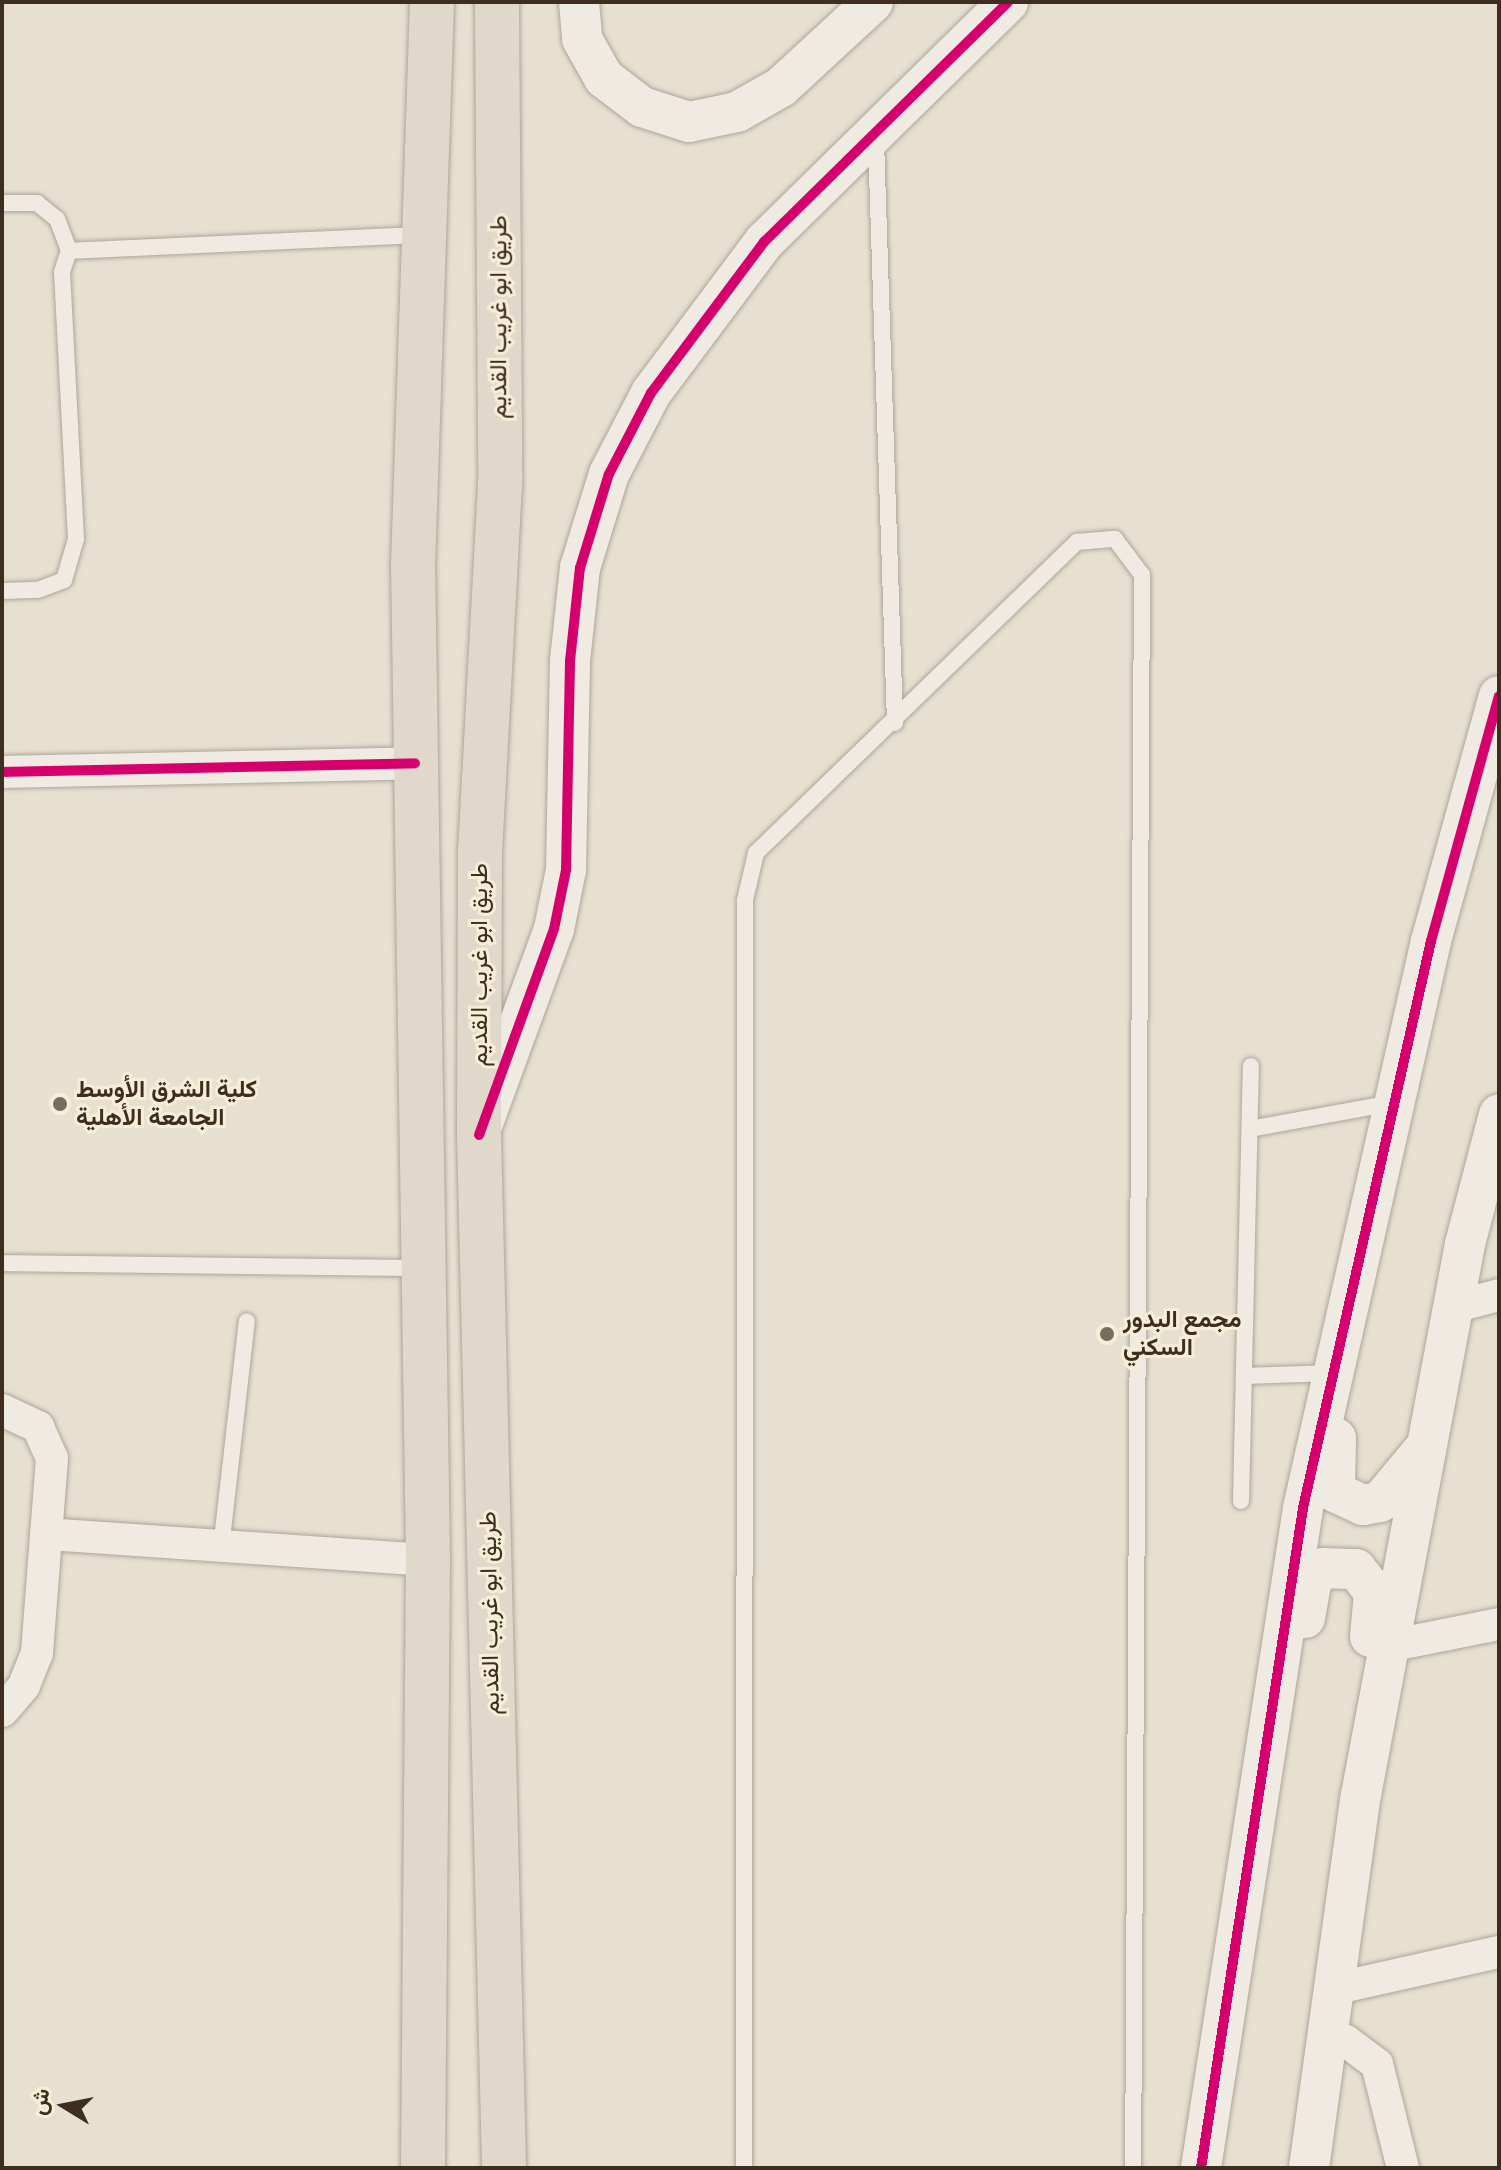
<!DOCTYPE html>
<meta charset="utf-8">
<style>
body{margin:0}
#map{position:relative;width:1501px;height:2170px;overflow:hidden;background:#e7e0d1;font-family:"Times New Roman",Vazirmatn,serif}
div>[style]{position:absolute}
.roads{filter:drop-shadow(0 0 2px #ada599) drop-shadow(0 0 2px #ada599)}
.service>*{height:16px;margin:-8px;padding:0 8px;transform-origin:8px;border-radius:8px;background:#efebe3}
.minor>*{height:32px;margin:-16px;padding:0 16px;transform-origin:16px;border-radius:16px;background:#efebe3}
.tertiary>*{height:40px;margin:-20px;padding:0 20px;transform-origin:20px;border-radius:20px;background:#efebe3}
.trunk>*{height:44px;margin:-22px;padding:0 22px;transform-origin:22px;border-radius:22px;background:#e0d9cb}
.cycleway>*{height:10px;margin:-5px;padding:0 5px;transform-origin:5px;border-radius:5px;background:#d6006c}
.dots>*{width:22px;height:22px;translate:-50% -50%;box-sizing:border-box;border:4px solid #f7eed8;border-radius:50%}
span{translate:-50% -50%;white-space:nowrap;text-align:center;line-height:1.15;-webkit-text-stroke:6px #f7eed8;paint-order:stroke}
.street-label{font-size:24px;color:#3d2e20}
.poi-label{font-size:24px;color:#3d2e20;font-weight:700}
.left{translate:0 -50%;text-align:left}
.frame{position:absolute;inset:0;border:4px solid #3d2e20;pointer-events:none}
.north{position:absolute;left:24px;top:2066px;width:80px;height:80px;-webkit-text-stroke:6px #f7eed8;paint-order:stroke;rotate:280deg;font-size:22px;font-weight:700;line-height:32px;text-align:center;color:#3d2e20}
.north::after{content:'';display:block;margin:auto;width:28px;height:36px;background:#3d2e20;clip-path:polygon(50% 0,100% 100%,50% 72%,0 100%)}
</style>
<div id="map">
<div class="roads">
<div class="service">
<div style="left:876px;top:141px;width:582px;rotate:88.13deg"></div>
<div style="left:2px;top:203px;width:35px"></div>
<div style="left:37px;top:203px;width:26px;rotate:39deg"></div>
<div style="left:57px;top:219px;width:34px;rotate:69deg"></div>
<div style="left:2px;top:591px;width:36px;rotate:-2deg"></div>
<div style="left:38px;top:590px;width:28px;rotate:-21deg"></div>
<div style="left:64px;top:580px;width:43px;rotate:-73.7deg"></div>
<div style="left:76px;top:539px;width:267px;rotate:-93deg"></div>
<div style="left:62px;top:272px;width:22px;rotate:-72deg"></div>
<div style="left:69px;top:251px;width:354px;rotate:-2.6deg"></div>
<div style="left:1250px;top:1129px;width:144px;rotate:-10.4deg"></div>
<div style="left:2px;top:1263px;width:420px;rotate:0.7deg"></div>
<div style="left:1244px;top:1376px;width:88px;rotate:-2deg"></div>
<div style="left:1241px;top:1501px;width:435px;rotate:-88.7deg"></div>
<div style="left:221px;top:1548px;width:228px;rotate:-83.5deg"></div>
<div style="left:744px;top:2168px;width:1268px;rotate:-89.95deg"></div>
<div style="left:745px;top:900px;width:48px;rotate:-76.8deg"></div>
<div style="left:756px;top:853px;width:447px;rotate:-44.1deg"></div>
<div style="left:1077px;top:542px;width:38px;rotate:-5deg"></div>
<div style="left:1115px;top:539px;width:45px;rotate:53.1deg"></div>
<div style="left:1142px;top:575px;width:1593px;rotate:90.32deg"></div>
</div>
<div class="minor">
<div style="left:2px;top:772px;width:413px;rotate:-1.2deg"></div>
<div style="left:1453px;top:1307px;width:48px;rotate:-14.6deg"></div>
<div style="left:2px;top:1410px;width:40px;rotate:25deg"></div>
<div style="left:38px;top:1427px;width:34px;rotate:66deg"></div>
<div style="left:52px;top:1458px;width:196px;rotate:94.4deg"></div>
<div style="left:37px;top:1653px;width:35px;rotate:112deg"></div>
<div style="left:24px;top:1686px;width:33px;rotate:131deg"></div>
<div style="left:46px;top:1534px;width:383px;rotate:3.9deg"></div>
<div style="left:1389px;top:1646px;width:112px;rotate:-11.3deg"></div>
<div style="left:1333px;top:1989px;width:170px;rotate:-12.6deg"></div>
<div style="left:1326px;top:2041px;width:20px"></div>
<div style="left:1346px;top:2041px;width:39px;rotate:37deg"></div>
<div style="left:1377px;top:2064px;width:107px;rotate:76deg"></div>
</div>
<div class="tertiary">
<div style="left:579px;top:2px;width:37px;rotate:85deg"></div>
<div style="left:582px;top:39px;width:45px;rotate:60.6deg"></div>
<div style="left:604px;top:78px;width:48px;rotate:37.3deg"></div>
<div style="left:642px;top:107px;width:49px;rotate:17.7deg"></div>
<div style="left:689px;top:122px;width:49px;rotate:-11.8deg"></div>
<div style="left:737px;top:112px;width:51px;rotate:-29.6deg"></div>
<div style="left:781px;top:87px;width:125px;rotate:-42.7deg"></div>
<div style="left:483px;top:1123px;width:207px;rotate:-69.9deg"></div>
<div style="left:554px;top:929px;width:60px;rotate:-78.5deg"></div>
<div style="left:566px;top:870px;width:209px;rotate:-88.9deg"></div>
<div style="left:570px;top:661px;width:94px;rotate:-83.9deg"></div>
<div style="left:580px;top:568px;width:98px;rotate:-72.9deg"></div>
<div style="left:609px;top:474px;width:91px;rotate:-62.6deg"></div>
<div style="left:651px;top:393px;width:189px;rotate:-53.2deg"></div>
<div style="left:764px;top:242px;width:342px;rotate:-44.5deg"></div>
<div style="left:1336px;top:1438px;width:54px;rotate:91.1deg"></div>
<div style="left:1335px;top:1492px;width:31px;rotate:25deg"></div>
<div style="left:1363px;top:1505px;width:17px;rotate:-10deg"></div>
<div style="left:1380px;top:1502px;width:69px;rotate:-50.3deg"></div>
<div style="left:1305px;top:1618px;width:39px;rotate:-80deg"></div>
<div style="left:1312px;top:1580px;width:16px;rotate:-47deg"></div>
<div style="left:1323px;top:1568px;width:33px;rotate:2deg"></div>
<div style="left:1356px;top:1569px;width:29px;rotate:52deg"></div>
<div style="left:1374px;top:1592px;width:45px;rotate:95.1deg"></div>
<div style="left:1201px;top:2168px;width:668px;rotate:-81.21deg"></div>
<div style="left:1303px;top:1508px;width:581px;rotate:-77.28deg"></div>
<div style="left:1431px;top:941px;width:254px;rotate:-74.5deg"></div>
<div style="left:1309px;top:2168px;width:377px;rotate:-82.1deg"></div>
<div style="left:1361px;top:1795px;width:561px;rotate:-79.31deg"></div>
<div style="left:1465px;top:1244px;width:134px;rotate:-75.3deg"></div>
</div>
<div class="trunk">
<div style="left:497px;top:2px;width:482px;rotate:89.6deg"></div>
<div style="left:500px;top:484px;width:366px;rotate:93.1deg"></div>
<div style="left:480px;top:849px;width:286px;rotate:90.2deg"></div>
<div style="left:479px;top:1135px;width:1033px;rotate:88.61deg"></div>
<div style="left:423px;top:2168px;width:608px;rotate:-89.53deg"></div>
<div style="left:428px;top:1560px;width:994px;rotate:-90.86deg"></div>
<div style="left:413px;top:566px;width:564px;rotate:-88.07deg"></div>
</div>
</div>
<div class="cycleway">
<div style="left:2px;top:772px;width:413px;rotate:-1.2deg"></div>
<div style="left:479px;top:1135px;width:219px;rotate:-70deg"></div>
<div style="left:554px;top:929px;width:60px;rotate:-78.5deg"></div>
<div style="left:566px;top:870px;width:209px;rotate:-88.9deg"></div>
<div style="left:570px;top:661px;width:94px;rotate:-83.9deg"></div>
<div style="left:580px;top:568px;width:98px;rotate:-72.9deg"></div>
<div style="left:609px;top:474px;width:91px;rotate:-62.6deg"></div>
<div style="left:651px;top:393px;width:189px;rotate:-53.2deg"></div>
<div style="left:764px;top:242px;width:342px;rotate:-44.5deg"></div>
<div style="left:1201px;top:2168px;width:668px;rotate:-81.21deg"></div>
<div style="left:1303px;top:1508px;width:581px;rotate:-77.28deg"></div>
<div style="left:1431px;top:941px;width:254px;rotate:-74.5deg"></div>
</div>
<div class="dots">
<div style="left:60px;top:1104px;background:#786c5e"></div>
<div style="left:1107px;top:1334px;background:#786c5e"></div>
</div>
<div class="street-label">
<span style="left:499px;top:317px;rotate:-90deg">طريق ابو غريب القديم</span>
<span style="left:480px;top:965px;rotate:-90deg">طريق ابو غريب القديم</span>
<span style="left:490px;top:1613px;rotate:-91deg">طريق ابو غريب القديم</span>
</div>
<div class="poi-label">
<span class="left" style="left:76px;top:1104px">كلية الشرق الأوسط<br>الجامعة الأهلية</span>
<span class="left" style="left:1123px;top:1334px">مجمع البدور<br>السكني</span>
</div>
<div class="frame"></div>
<div class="north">ش</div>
</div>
